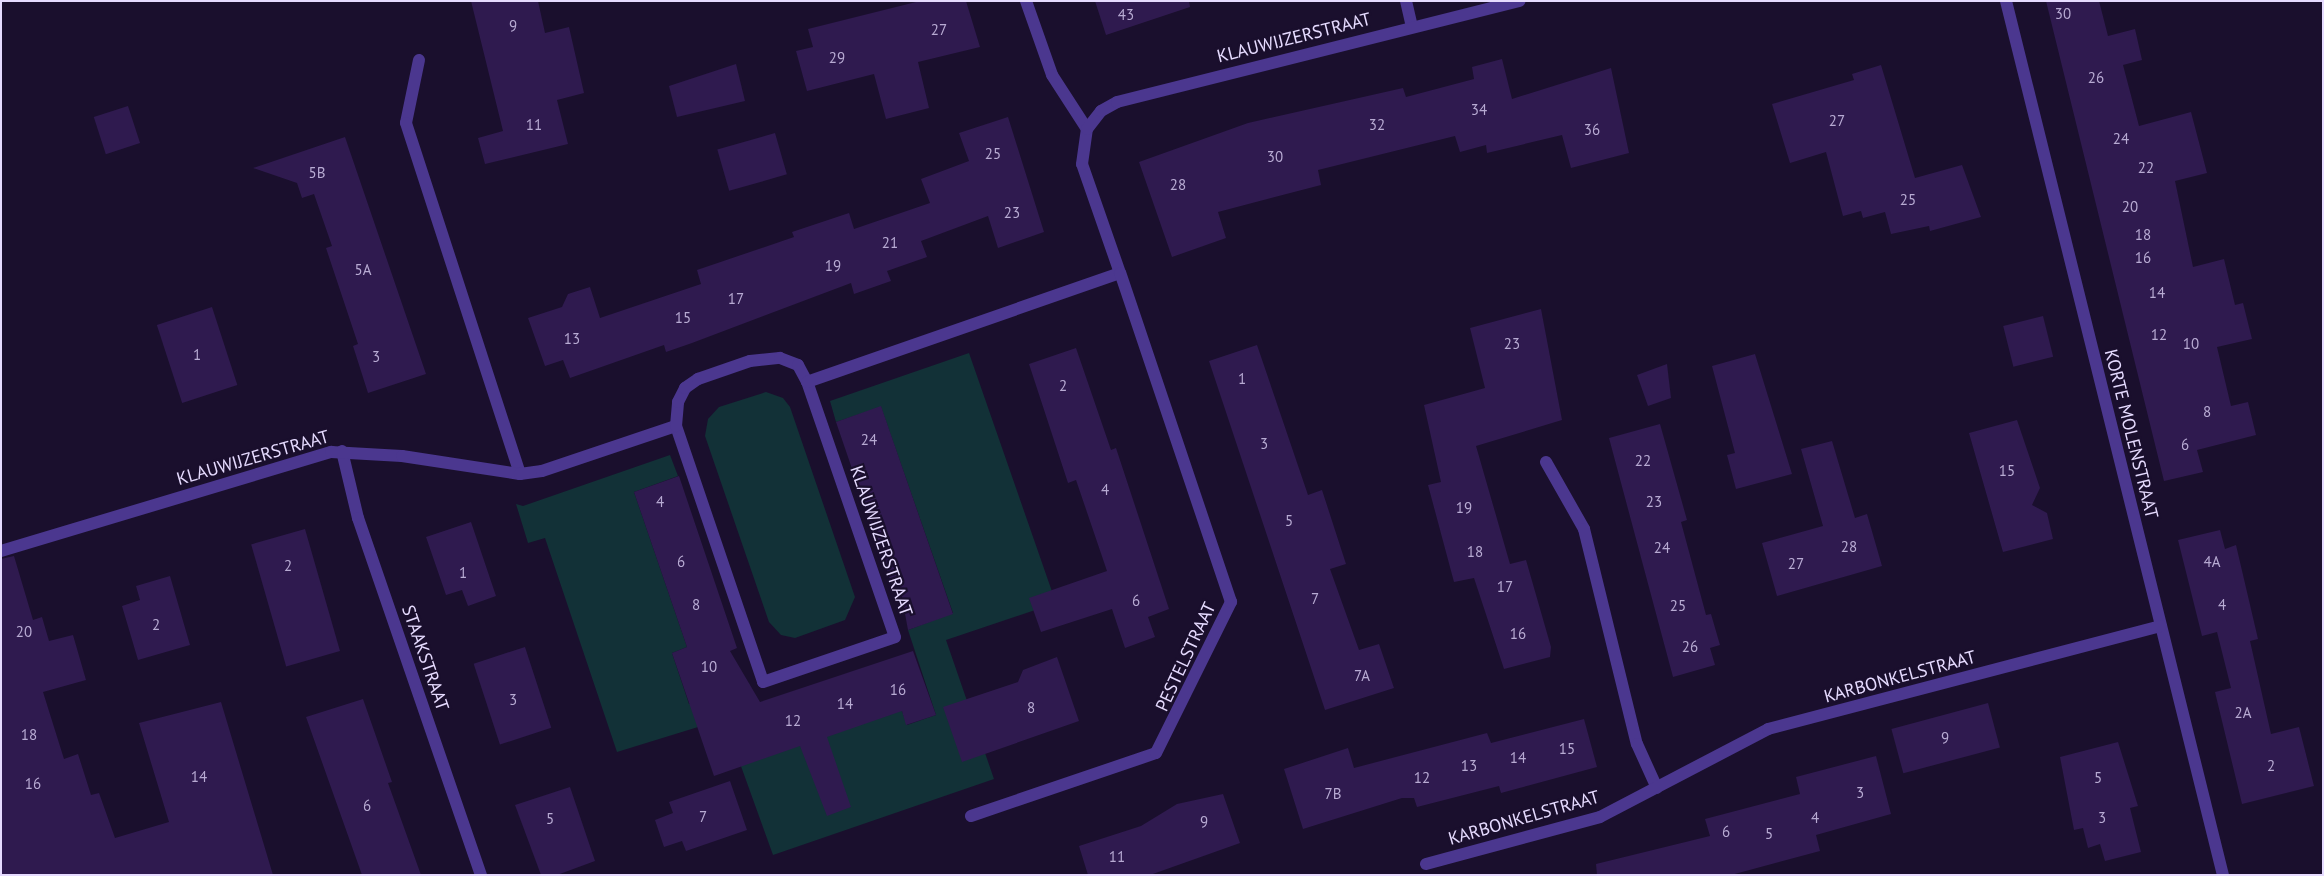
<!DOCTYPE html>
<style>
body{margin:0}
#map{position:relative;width:2324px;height:876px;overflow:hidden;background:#1a0f2d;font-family:"PT Sans",sans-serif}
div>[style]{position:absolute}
.green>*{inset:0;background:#123137}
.building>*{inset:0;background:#2f1a4f;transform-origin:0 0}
.minor>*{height:12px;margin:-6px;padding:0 6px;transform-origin:6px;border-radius:6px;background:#4b378f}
span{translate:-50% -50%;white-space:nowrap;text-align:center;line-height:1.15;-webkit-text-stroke:4.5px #1a0f2d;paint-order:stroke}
.number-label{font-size:15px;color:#b8abd3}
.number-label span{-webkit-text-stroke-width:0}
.street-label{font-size:18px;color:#e6dbff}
.frame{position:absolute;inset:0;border:2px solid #e6dbff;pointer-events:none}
</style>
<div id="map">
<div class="green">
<div style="clip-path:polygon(969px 353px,1056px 603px,946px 640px,994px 779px,773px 855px,724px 719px,617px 752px,545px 538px,528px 543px,516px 504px,523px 506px,670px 455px,678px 476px,634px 492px,687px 647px,672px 653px,689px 704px,749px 683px,756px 704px,902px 711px,907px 725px,936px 715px,908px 630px,953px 613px,881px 407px,836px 422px,830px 401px)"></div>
<div style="clip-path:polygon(766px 392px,783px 398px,790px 407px,855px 597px,845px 620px,795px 638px,781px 635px,769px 622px,705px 436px,708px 419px,719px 407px)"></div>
</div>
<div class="building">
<div style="clip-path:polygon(471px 1px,538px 1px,545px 33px,569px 27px,584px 93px,557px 100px,568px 144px,485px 164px,478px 138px,503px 131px)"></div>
<div style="clip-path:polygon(920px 1px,966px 1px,980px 47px,918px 62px,929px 108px,886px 119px,874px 74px,807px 91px,796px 51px,813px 47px,808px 29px)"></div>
<div style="clip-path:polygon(1095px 1px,1189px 1px,1190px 7px,1106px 35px)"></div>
<div style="clip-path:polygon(2046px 1px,2099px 1px,2108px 36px,2135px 29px,2142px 60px,2123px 65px,2139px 126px,2191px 112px,2207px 173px,2175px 181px,2193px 267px,2224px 259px,2235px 305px,2243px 303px,2252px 339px,2217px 347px,2231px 406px,2248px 402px,2256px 435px,2197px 450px,2203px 472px,2164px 481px)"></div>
<div style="clip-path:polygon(1502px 59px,1512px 99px,1611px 68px,1629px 153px,1571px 168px,1562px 135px,1487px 153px,1486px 145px,1460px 152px,1455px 136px,1318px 170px,1321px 185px,1218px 212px,1226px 238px,1172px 257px,1139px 162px,1248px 123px,1403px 88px,1406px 97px,1474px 79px,1472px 67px)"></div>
<div style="clip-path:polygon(736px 64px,745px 101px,677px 117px,669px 86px)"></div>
<div style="clip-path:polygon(1881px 65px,1915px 178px,1962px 165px,1981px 217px,1930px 231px,1929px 226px,1891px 234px,1885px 212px,1863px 218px,1861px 211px,1843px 216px,1826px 152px,1790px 163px,1772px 104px,1854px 80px,1852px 74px)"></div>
<div style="left:128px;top:106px;width:39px;height:36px;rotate:72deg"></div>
<div style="clip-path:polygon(1008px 117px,1044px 232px,998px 248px,988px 216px,921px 241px,927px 257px,887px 271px,891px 281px,854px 294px,851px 283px,692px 343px,666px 352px,664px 345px,570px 378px,563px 360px,545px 366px,528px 318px,562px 307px,568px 294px,590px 287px,600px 318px,701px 284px,697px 270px,794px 237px,792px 232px,849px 213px,854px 229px,930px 203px,921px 179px,969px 161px,959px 133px)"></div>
<div style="left:775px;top:133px;width:43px;height:60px;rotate:74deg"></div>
<div style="clip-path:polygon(345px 137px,426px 374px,368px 393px,353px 346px,358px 344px,326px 248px,332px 246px,314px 194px,302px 198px,297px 183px,253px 168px)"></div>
<div style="left:212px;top:307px;width:82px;height:58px;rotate:72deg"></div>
<div style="clip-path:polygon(1541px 309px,1562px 420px,1476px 446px,1510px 564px,1526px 560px,1551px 647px,1550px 657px,1504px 669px,1474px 578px,1454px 582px,1428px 485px,1441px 482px,1424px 405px,1485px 388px,1470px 328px)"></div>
<div style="left:2043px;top:316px;width:42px;height:41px;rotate:76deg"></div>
<div style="clip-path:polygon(1257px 345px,1308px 495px,1322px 490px,1346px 564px,1330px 569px,1359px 650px,1379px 644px,1394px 688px,1325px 710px,1209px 361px)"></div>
<div style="clip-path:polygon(1076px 348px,1111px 450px,1116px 448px,1169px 609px,1148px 617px,1155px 637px,1125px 648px,1112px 609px,1041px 632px,1029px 598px,1107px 571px,1076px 480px,1068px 483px,1029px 364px)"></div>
<div style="clip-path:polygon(1755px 354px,1792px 474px,1736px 489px,1727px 455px,1735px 453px,1712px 366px)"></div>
<div style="clip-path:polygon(1667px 364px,1671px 398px,1648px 406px,1637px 375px)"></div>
<div style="clip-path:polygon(881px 406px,953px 614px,908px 630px,901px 592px,895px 594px,836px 422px)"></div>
<div style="clip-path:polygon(2017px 420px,2040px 488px,2032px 505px,2047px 513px,2053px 539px,2003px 552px,1969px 433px)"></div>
<div style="clip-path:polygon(1660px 424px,1687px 520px,1681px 522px,1706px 615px,1711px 614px,1720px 645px,1710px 648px,1715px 665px,1673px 677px,1609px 438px)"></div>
<div style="clip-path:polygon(1832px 441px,1855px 518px,1867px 514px,1882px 566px,1777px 596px,1762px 543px,1823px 526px,1801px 449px)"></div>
<div style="clip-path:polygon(679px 476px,737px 648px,730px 651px,760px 702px,913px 651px,936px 715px,906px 725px,902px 711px,827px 737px,851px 807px,827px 816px,800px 746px,714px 776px,672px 653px,687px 647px,634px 492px)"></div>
<div style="clip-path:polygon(471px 522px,496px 596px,468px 606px,462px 590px,446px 595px,426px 537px)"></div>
<div style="left:305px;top:529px;width:127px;height:56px;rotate:74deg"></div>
<div style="clip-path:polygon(2220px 530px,2225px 549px,2236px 545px,2258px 639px,2250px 641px,2271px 734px,2299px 727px,2314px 786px,2242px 804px,2215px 692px,2231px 688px,2217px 632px,2202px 636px,2178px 540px)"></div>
<div style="clip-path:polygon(14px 556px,33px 620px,42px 617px,49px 641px,73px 635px,86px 680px,43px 692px,64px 759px,78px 754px,91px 795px,99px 793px,115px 838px,169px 822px,139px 723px,221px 702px,273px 875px,1px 875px,1px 559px)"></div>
<div style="clip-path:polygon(170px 576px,190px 645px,138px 660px,122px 606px,140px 600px,136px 586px)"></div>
<div style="left:525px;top:647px;width:85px;height:54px;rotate:72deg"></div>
<div style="clip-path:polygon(1057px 657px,1079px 721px,962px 762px,943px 707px,1018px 682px,1023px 670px)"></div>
<div style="clip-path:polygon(363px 699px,392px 782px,388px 783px,421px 875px,362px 875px,306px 717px)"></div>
<div style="left:1988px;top:703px;width:46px;height:100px;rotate:75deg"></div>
<div style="clip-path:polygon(1584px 719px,1597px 767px,1501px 793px,1499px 786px,1417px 807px,1414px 798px,1402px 798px,1303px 829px,1284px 769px,1348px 748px,1354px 768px,1487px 733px,1491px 743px)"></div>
<div style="clip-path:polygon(2118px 742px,2138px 806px,2130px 808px,2141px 852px,2105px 861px,2100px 844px,2088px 848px,2083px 828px,2074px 830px,2060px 757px)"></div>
<div style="clip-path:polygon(1876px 756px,1891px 814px,1816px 835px,1820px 851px,1731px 875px,1597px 875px,1596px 864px,1710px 836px,1705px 819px,1800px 794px,1796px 777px)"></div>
<div style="clip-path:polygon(730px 781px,747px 830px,686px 851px,682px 841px,664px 847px,655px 820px,673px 813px,669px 802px)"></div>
<div style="clip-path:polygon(570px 787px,595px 861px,557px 875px,541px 875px,515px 805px)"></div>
<div style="clip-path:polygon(1223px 794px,1240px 843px,1150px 875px,1088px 875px,1079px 846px,1141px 826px,1177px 804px)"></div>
</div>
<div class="minor">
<div style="left:1026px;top:1px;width:78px;rotate:70.6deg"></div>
<div style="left:1052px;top:75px;width:64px;rotate:57.1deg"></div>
<div style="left:1406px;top:1px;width:26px;rotate:77deg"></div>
<div style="left:2006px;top:1px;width:901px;rotate:76.06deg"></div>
<div style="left:419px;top:60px;width:64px;rotate:101.7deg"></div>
<div style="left:406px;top:123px;width:369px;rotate:72deg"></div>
<div style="left:676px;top:426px;width:270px;rotate:71.2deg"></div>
<div style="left:763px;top:682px;width:139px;rotate:-18.8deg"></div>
<div style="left:895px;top:637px;width:270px;rotate:-109deg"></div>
<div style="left:342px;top:451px;width:69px;rotate:76.6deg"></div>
<div style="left:358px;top:518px;width:378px;rotate:71deg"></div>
<div style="left:1546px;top:462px;width:77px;rotate:60.4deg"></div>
<div style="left:1584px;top:529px;width:221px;rotate:76.2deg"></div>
<div style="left:1637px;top:744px;width:48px;rotate:65.6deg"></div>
<div style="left:1px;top:551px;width:345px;rotate:-16.7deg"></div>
<div style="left:331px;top:452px;width:71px;rotate:3.2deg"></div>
<div style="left:402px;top:456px;width:119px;rotate:8.7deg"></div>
<div style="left:520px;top:474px;width:22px;rotate:-8deg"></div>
<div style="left:542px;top:471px;width:141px;rotate:-18.6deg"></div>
<div style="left:676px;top:426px;width:24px;rotate:-85deg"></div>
<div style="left:678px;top:402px;width:16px;rotate:-63deg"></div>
<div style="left:685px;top:388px;width:16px;rotate:-35deg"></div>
<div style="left:698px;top:379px;width:55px;rotate:-19.1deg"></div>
<div style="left:750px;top:361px;width:30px;rotate:-6deg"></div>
<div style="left:780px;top:358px;width:19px;rotate:21deg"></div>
<div style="left:798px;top:365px;width:19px;rotate:62deg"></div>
<div style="left:807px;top:382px;width:331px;rotate:-19.2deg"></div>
<div style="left:1120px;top:273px;width:115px;rotate:-109.2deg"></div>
<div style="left:1082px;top:164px;width:35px;rotate:-82deg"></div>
<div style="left:1087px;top:129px;width:23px;rotate:-52deg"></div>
<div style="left:1101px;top:111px;width:18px;rotate:-29deg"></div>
<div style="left:1117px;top:102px;width:415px;rotate:-14.1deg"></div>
<div style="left:971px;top:816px;width:195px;rotate:-18.8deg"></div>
<div style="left:1156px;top:753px;width:169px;rotate:-63.6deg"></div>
<div style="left:1231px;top:602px;width:347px;rotate:-108.6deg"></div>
<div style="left:1426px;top:864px;width:180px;rotate:-15.1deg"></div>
<div style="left:1600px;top:817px;width:190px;rotate:-27.6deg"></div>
<div style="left:1768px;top:729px;width:406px;rotate:-14.7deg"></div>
</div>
<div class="number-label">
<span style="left:2063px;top:14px">30</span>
<span style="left:1126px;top:15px">43</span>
<span style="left:513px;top:26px">9</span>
<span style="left:939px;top:30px">27</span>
<span style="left:837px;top:58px">29</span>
<span style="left:2096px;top:78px">26</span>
<span style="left:1479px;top:110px">34</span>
<span style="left:1837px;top:121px">27</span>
<span style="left:534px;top:125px">11</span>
<span style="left:1377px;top:125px">32</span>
<span style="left:1592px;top:130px">36</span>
<span style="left:2121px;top:139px">24</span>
<span style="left:993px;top:154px">25</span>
<span style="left:1275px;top:157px">30</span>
<span style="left:2146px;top:168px">22</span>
<span style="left:317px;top:173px">5B</span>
<span style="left:1178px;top:185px">28</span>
<span style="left:1908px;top:200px">25</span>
<span style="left:2130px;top:207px">20</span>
<span style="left:1012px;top:213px">23</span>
<span style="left:2143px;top:235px">18</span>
<span style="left:890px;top:243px">21</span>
<span style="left:2143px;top:258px">16</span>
<span style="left:833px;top:266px">19</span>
<span style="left:363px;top:270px">5A</span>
<span style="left:2157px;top:293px">14</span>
<span style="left:736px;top:299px">17</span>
<span style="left:683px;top:318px">15</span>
<span style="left:2159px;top:335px">12</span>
<span style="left:572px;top:339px">13</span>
<span style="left:1512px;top:344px">23</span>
<span style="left:2191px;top:344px">10</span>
<span style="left:197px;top:355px">1</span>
<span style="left:376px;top:357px">3</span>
<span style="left:1242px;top:379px">1</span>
<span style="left:1063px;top:386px">2</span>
<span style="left:2207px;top:412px">8</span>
<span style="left:869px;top:440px">24</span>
<span style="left:1264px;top:444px">3</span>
<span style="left:2185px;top:445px">6</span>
<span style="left:1643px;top:461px">22</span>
<span style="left:2007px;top:471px">15</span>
<span style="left:1105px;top:490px">4</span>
<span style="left:660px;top:502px">4</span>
<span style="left:1654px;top:502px">23</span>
<span style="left:1464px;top:508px">19</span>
<span style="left:1289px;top:521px">5</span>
<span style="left:1849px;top:547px">28</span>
<span style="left:1662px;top:548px">24</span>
<span style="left:1475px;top:552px">18</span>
<span style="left:681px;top:562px">6</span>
<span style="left:2212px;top:562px">4A</span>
<span style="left:1796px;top:564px">27</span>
<span style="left:288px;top:566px">2</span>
<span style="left:463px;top:573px">1</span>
<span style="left:1505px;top:587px">17</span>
<span style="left:1315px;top:599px">7</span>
<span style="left:1136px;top:601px">6</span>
<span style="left:696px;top:605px">8</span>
<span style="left:2222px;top:605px">4</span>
<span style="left:1678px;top:606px">25</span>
<span style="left:156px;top:625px">2</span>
<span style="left:24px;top:632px">20</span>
<span style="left:1518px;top:634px">16</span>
<span style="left:1690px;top:647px">26</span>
<span style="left:709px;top:667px">10</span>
<span style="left:1362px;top:676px">7A</span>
<span style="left:898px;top:690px">16</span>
<span style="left:513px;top:700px">3</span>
<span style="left:845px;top:704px">14</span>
<span style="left:1031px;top:708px">8</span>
<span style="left:2243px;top:713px">2A</span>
<span style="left:793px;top:721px">12</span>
<span style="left:29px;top:735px">18</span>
<span style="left:1945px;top:738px">9</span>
<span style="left:1567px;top:749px">15</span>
<span style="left:1518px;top:758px">14</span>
<span style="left:1469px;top:766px">13</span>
<span style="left:2271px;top:766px">2</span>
<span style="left:199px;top:777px">14</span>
<span style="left:1422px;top:778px">12</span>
<span style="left:2098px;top:778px">5</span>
<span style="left:33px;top:784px">16</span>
<span style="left:1860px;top:793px">3</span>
<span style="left:1333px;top:794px">7B</span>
<span style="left:367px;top:806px">6</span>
<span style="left:703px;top:817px">7</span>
<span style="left:1815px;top:818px">4</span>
<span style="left:2102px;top:818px">3</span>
<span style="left:550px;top:819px">5</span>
<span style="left:1204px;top:822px">9</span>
<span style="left:1726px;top:832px">6</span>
<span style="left:1769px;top:834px">5</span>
<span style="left:1117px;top:857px">11</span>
</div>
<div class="street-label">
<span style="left:1294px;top:38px;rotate:-14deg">KLAUWIJZERSTRAAT</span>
<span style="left:2131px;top:434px;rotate:76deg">KORTE MOLENSTRAAT</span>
<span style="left:253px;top:458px;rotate:-16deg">KLAUWIJZERSTRAAT</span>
<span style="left:881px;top:541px;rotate:71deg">KLAUWIJZERSTRAAT</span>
<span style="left:1186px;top:657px;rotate:-65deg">PESTELSTRAAT</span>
<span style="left:425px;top:658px;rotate:71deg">STAAKSTRAAT</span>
<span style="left:1900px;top:677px;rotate:-15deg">KARBONKELSTRAAT</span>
<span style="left:1524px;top:818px;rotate:-16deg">KARBONKELSTRAAT</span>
</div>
<div class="frame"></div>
</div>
